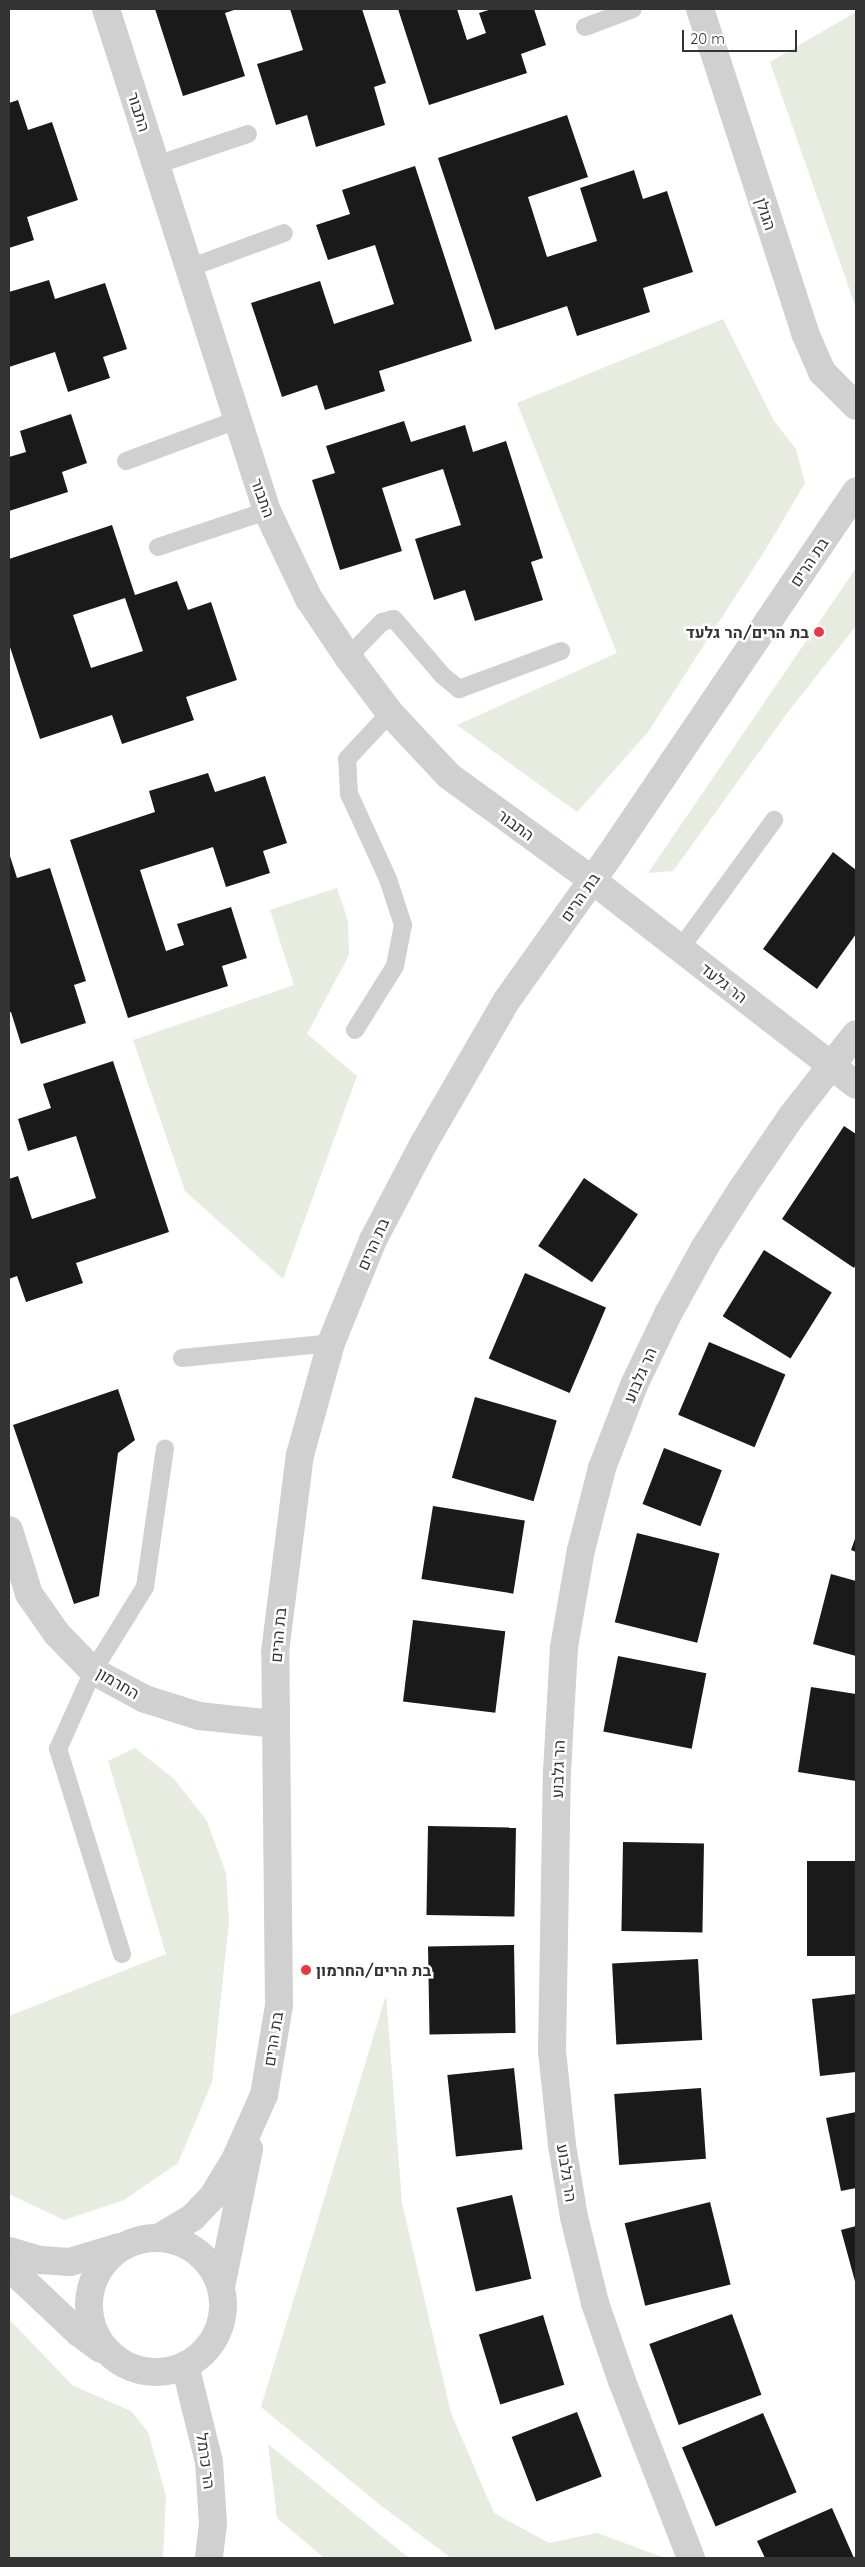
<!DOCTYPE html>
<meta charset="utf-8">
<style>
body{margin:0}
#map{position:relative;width:865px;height:2567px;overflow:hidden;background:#fff;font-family:Quicksand,Heebo,sans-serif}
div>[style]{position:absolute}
.green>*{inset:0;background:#e6ecdf}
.building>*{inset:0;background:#1a1a1a;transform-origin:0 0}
.service>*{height:18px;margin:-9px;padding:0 9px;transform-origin:9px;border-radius:9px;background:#d0d0d0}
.minor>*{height:28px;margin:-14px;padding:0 14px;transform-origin:14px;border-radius:14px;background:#d0d0d0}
.tertiary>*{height:28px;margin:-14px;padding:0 14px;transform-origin:14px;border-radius:14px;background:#d0d0d0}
.tertiary>.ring{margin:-14px;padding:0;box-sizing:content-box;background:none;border:28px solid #d0d0d0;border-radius:50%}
.dots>*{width:14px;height:14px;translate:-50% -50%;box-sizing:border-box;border:2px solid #fff;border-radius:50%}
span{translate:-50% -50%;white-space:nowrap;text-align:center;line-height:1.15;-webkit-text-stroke:5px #fff;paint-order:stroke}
.street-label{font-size:16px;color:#333}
.poi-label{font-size:16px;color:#333;font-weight:700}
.right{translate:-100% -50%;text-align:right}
.left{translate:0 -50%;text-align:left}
.frame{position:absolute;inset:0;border:10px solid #333;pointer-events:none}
.scale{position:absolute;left:682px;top:30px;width:115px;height:22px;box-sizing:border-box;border:2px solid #333;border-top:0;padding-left:6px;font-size:15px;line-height:18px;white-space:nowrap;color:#333;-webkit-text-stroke:4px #fff;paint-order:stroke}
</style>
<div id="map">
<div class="green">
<div style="clip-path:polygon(856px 12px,856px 308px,770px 62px)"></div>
<div style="clip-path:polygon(723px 319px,774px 421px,796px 449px,805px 483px,769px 544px,648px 732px,577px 812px,457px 725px,617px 653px,517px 403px)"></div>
<div style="clip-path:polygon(856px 568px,856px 626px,788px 712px,673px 871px,648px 873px)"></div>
<div style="clip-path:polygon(337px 888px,348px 921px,349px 955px,307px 1034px,357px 1076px,283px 1279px,185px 1191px,133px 1040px,294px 985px,270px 910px)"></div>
<div style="clip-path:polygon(135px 1748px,174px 1779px,207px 1821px,226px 1873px,229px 1921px,212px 2082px,178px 2163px,124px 2200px,64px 2220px,9px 2194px,9px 2016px,166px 1954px,108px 1761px)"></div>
<div style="clip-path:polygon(386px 1995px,402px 2203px,451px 2413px,494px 2513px,549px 2543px,597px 2533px,665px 2558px,451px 2558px,379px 2504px,261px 2407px)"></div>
<div style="clip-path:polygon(9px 2319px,72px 2385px,131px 2411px,148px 2432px,166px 2496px,163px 2558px,9px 2558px)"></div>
<div style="clip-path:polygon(268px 2444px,409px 2558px,324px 2558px,277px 2518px)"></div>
</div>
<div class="building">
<div style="clip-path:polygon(155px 9px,237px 9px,225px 13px,245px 76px,183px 96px)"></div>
<div style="clip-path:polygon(290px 9px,362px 9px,386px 83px,374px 87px,385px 125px,316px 147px,307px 115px,276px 125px,257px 64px,303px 50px)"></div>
<div style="clip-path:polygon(398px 9px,457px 9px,467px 40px,486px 33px,479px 13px,492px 9px,534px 9px,546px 45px,521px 54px,527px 73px,429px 105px)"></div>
<div style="clip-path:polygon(18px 100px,28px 130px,52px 122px,78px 200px,27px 217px,34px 240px,9px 248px,9px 103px)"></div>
<div style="clip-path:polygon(567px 115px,588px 177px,528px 197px,547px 257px,597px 241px,580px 188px,634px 170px,643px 199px,667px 191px,693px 272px,643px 288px,650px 312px,577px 336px,567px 306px,495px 330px,438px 158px)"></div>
<div style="clip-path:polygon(415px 166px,472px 341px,379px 371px,385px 391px,325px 410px,317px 385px,282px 397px,251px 303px,320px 281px,334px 324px,394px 304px,375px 245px,328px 260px,316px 225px,350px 214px,342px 190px)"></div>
<div style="clip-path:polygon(49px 280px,55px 299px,105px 283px,127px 349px,103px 357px,110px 378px,68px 392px,55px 352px,9px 367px,9px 292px)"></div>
<div style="clip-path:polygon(71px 414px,87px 463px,62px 472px,68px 492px,9px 511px,9px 457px,26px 452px,20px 431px)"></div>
<div style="clip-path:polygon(404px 421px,411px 442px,465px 425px,473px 452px,506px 441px,543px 558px,531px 562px,543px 600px,475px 621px,465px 590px,434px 600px,415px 539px,461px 525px,443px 469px,382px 488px,402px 551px,340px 570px,312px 480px,335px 473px,326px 446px)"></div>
<div style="clip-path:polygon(evenodd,112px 525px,135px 595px,177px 581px,188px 610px,211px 602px,237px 680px,186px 697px,194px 720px,122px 744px,112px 715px,40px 739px,9px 644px,9px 559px,112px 525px,125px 598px,143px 651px,91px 668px,73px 615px,125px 598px)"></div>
<div style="clip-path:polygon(208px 773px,215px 792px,265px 776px,287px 843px,263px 851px,270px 873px,226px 887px,213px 847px,140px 870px,166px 951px,184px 945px,177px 924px,231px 907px,247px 958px,222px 966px,228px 986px,128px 1018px,70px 840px,155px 812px,149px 791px)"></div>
<div style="clip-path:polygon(833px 852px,856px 870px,856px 934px,817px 989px,763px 949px)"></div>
<div style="clip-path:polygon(9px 853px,17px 878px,50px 868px,86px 981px,74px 985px,86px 1023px,21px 1044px,11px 1012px,9px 1013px)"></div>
<div style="clip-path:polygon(113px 1061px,169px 1232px,76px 1263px,83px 1283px,26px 1302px,17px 1276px,9px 1279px,9px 1179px,18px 1176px,32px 1219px,96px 1198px,76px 1136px,28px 1151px,18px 1119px,51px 1108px,43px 1084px)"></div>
<div style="clip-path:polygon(844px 1126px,856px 1134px,856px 1264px,854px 1268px,782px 1219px)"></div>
<div style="left:584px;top:1178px;width:65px;height:82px;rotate:34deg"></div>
<div style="left:764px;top:1250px;width:80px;height:78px;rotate:32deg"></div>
<div style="left:525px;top:1273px;width:88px;height:93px;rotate:23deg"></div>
<div style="left:709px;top:1342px;width:83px;height:79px;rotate:23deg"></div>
<div style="clip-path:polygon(118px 1389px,135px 1440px,118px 1453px,99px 1596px,74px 1604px,13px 1425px)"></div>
<div style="left:475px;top:1397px;width:85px;height:84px;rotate:16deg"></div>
<div style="left:664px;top:1448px;width:62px;height:60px;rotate:21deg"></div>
<div style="left:433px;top:1506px;width:93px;height:74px;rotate:9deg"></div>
<div style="left:637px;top:1533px;width:85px;height:92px;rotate:14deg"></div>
<div style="clip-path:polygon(856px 1536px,856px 1552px,851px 1550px)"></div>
<div style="clip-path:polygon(831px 1574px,856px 1581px,856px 1656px,813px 1644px)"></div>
<div style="left:413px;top:1620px;width:93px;height:82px;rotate:7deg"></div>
<div style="left:618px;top:1656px;width:90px;height:77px;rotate:11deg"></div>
<div style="clip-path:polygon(811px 1687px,856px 1694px,856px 1781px,798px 1772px)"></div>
<div style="left:428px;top:1826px;width:88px;height:89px;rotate:1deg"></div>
<div style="left:623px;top:1842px;width:81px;height:89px;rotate:1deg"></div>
<div style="left:807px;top:1861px;width:49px;height:95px"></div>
<div style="left:514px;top:1945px;width:88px;height:86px;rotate:89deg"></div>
<div style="left:698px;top:1959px;width:81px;height:86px;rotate:87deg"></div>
<div style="clip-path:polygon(856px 1994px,856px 2072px,820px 2076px,812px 1999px)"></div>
<div style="left:514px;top:2068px;width:82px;height:67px;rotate:84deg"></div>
<div style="left:701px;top:2088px;width:71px;height:87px;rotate:86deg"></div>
<div style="clip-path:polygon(856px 2112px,856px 2188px,841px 2191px,826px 2118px)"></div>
<div style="left:512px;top:2195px;width:86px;height:57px;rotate:77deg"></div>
<div style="left:710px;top:2202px;width:85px;height:88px;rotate:76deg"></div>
<div style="clip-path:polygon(856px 2226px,856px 2285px,841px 2230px)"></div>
<div style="left:732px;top:2314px;width:86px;height:88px;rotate:70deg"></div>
<div style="left:543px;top:2315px;width:73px;height:67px;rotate:73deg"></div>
<div style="left:577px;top:2412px;width:69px;height:70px;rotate:69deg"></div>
<div style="left:763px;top:2413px;width:86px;height:88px;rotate:67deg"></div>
<div style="clip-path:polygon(832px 2508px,854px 2558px,765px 2558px,757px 2541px)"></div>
</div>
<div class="service">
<div style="left:585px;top:27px;width:51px;rotate:-20.6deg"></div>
<div style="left:156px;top:165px;width:97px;rotate:-18.6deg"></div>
<div style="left:189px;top:268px;width:101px;rotate:-20.2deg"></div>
<div style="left:126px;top:461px;width:118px;rotate:-20.3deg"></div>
<div style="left:158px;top:547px;width:115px;rotate:-18.3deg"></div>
<div style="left:348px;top:657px;width:49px;rotate:-45.8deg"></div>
<div style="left:382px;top:622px;width:12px;rotate:-14deg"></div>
<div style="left:394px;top:619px;width:75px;rotate:49.3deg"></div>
<div style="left:443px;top:676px;width:21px;rotate:39deg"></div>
<div style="left:459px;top:689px;width:109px;rotate:-20.4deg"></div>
<div style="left:680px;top:949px;width:160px;rotate:-53.9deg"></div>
<div style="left:355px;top:1030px;width:75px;rotate:-58deg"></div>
<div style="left:395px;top:966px;width:42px;rotate:-79deg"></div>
<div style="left:403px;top:925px;width:48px;rotate:-108.1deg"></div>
<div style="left:388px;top:879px;width:94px;rotate:-114.6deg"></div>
<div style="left:349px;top:794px;width:35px;rotate:-93deg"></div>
<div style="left:347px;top:759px;width:63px;rotate:-46.9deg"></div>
<div style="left:182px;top:1358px;width:150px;rotate:-5.7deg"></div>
<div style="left:122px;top:1954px;width:215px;rotate:-107.3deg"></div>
<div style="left:58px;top:1749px;width:85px;rotate:-65.8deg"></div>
<div style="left:93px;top:1671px;width:99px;rotate:-58.2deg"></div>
<div style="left:145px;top:1587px;width:140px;rotate:-81.8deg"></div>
</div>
<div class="minor">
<div style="left:106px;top:9px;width:527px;rotate:72.22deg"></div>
<div style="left:267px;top:511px;width:98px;rotate:64.5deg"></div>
<div style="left:309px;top:599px;width:70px;rotate:56.1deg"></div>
<div style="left:348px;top:657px;width:70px;rotate:53.1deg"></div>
<div style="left:390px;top:713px;width:86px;rotate:46.9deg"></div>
<div style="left:449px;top:776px;width:177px;rotate:36deg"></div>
<div style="left:592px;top:880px;width:334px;rotate:37.8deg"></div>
<div style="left:700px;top:9px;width:341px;rotate:72deg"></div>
<div style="left:805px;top:333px;width:43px;rotate:66.4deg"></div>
<div style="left:822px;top:372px;width:48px;rotate:45deg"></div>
<div style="left:9px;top:1530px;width:67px;rotate:72.6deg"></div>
<div style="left:29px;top:1594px;width:49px;rotate:55deg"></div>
<div style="left:57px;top:1634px;width:52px;rotate:45.8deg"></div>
<div style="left:93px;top:1671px;width:59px;rotate:28.3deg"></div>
<div style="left:145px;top:1699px;width:57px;rotate:17.5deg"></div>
<div style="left:199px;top:1716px;width:76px;rotate:6deg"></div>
<div style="left:185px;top:2365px;width:100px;rotate:76.1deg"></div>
<div style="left:209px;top:2462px;width:62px;rotate:86.3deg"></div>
<div style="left:213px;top:2524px;width:34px;rotate:97deg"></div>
<div style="left:691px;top:2558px;width:190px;rotate:-111.3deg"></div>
<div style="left:622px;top:2381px;width:83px;rotate:-109.1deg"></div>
<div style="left:595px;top:2303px;width:89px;rotate:-103.7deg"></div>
<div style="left:574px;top:2217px;width:73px;rotate:-99.5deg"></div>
<div style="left:562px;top:2145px;width:94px;rotate:-96.1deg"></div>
<div style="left:552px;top:2052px;width:280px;rotate:-89deg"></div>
<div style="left:557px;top:1772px;width:125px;rotate:-86.8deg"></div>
<div style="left:564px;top:1647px;width:98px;rotate:-80.1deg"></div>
<div style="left:581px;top:1550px;width:85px;rotate:-75.6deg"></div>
<div style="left:602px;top:1468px;width:89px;rotate:-68.9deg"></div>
<div style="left:634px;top:1385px;width:79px;rotate:-64.4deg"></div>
<div style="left:668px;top:1314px;width:77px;rotate:-61.1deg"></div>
<div style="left:705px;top:1247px;width:69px;rotate:-57.5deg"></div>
<div style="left:742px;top:1189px;width:87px;rotate:-55.8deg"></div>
<div style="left:791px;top:1117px;width:105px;rotate:-51.9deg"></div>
</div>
<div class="tertiary">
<div style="left:160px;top:2237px;width:39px;rotate:-31deg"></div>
<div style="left:193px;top:2217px;width:29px;rotate:-46deg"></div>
<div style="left:213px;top:2196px;width:42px;rotate:-58.6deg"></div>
<div style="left:235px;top:2160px;width:71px;rotate:-66deg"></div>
<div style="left:264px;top:2095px;width:91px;rotate:-80.5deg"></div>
<div style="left:279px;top:2005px;width:353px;rotate:-90.6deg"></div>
<div style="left:275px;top:1652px;width:199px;rotate:-82.8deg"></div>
<div style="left:300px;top:1455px;width:116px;rotate:-74.5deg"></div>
<div style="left:331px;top:1343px;width:111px;rotate:-67.8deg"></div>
<div style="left:373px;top:1240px;width:110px;rotate:-62.3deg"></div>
<div style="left:424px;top:1143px;width:165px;rotate:-59.9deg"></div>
<div style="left:507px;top:1000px;width:178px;rotate:-54.6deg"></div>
<div style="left:610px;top:855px;width:439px;rotate:-55.9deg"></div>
<div class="ring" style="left:89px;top:2238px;width:106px;height:106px"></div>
<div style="left:9px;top:2251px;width:33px;rotate:16deg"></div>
<div style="left:41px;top:2260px;width:29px;rotate:4deg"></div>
<div style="left:70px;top:2262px;width:51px;rotate:-17deg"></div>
<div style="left:9px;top:2267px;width:96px;rotate:43.3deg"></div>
<div style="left:79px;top:2333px;width:27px;rotate:36deg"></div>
<div style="left:221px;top:2287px;width:141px;rotate:-78.5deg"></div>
</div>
<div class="dots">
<div style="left:819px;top:632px;background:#e63946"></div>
<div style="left:306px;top:1970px;background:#e63946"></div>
</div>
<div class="street-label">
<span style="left:139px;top:112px;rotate:72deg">התבור</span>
<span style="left:766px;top:214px;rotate:72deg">הגולן</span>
<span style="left:263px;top:498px;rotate:70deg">התבור</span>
<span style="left:809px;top:562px;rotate:-56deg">בת הרים</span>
<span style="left:516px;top:825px;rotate:36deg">התבור</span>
<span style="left:580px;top:897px;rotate:-55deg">בת הרים</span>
<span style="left:724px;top:983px;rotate:38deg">הר גלעד</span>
<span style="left:373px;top:1244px;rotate:-66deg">בת הרים</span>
<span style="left:640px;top:1375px;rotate:-66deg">הר גלבוע</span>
<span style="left:278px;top:1635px;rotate:-85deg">בת הרים</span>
<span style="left:118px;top:1683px;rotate:30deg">החרמון</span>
<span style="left:558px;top:1769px;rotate:-88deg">הר גלבוע</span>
<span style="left:273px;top:2039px;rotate:-81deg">בת הרים</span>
<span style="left:567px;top:2173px;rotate:81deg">הר גלבוע</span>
<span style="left:206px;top:2461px;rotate:82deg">הר כרמל</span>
</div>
<div class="poi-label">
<span class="right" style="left:809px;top:632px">בת הרים/הר גלעד</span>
<span class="left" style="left:316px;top:1970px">בת הרים/החרמון</span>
</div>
<div class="frame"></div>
<div class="scale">20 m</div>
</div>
